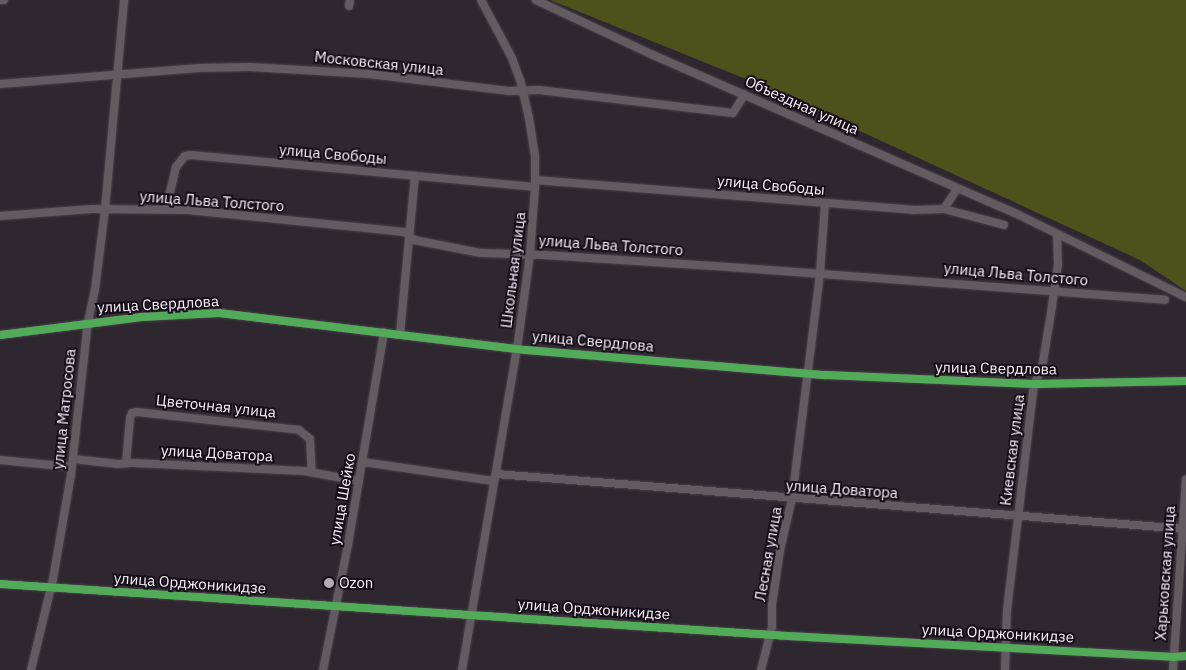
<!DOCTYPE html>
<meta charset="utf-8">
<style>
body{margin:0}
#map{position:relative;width:1186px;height:670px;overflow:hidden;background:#2f2730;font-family:"IBM Plex Sans",sans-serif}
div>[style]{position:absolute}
.forest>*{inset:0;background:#4d521a}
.roads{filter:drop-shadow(0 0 1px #484249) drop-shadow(0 0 1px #484249)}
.minor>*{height:8px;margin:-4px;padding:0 4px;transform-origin:4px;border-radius:4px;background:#625b62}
.cycleway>*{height:8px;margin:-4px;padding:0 4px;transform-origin:4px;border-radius:4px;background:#51ab58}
.dots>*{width:14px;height:14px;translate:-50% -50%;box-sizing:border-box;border:2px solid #160f17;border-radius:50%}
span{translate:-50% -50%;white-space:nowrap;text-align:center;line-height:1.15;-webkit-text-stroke:4px #160f17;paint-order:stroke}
.street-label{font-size:15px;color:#faf1fc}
.poi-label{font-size:15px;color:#faf1fc}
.left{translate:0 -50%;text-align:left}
</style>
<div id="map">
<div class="forest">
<div style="clip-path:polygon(550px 0,1186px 0,1186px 291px,1140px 260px,751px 81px)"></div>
</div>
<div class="roads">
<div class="minor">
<div style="left:0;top:0;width:4px"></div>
<div style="left:536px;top:0;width:129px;rotate:25.2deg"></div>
<div style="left:653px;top:55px;width:399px;rotate:23.6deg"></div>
<div style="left:1019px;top:215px;width:186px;rotate:26.2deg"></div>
<div style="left:349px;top:6px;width:6px;rotate:-81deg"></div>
<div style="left:0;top:84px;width:200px;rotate:-4.6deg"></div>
<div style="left:199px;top:68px;width:51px;rotate:-1.1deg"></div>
<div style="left:250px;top:67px;width:119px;rotate:3.4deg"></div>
<div style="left:369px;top:74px;width:141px;rotate:6.9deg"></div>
<div style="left:509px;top:91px;width:30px;rotate:-2deg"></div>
<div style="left:539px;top:90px;width:195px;rotate:6.8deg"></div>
<div style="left:733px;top:113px;width:22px;rotate:-58deg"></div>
<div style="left:535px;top:180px;width:379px;rotate:4.5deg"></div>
<div style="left:913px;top:210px;width:31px;rotate:-2deg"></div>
<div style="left:944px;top:209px;width:62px;rotate:14.9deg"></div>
<div style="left:166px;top:209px;width:43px;rotate:-76.6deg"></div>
<div style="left:176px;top:167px;width:14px;rotate:-51deg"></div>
<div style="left:185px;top:156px;width:6px;rotate:-9deg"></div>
<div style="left:191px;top:155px;width:345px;rotate:5.3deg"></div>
<div style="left:944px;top:209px;width:24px;rotate:-57deg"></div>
<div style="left:0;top:216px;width:92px;rotate:-4.4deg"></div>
<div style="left:92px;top:209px;width:96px;rotate:0.6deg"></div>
<div style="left:188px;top:210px;width:218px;rotate:5.8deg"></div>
<div style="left:405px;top:232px;width:12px;rotate:42deg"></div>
<div style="left:414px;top:240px;width:68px;rotate:11deg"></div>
<div style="left:481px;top:253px;width:63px;rotate:1.8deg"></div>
<div style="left:544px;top:255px;width:185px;rotate:3.7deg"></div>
<div style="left:729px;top:267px;width:437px;rotate:4.3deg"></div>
<div style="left:400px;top:334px;width:159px;rotate:-84.6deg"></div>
<div style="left:0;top:335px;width:143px;rotate:-7.2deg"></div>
<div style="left:142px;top:317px;width:77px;rotate:-3deg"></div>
<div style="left:219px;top:313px;width:309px;rotate:6.9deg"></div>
<div style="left:526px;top:350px;width:301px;rotate:4.8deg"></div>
<div style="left:826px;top:375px;width:208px;rotate:2.5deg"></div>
<div style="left:1034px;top:384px;width:152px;rotate:-1.1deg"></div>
<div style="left:73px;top:459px;width:45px;rotate:6.3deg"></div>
<div style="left:118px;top:464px;width:16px;rotate:-4deg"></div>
<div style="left:134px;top:463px;width:170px;rotate:2.7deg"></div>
<div style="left:304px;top:471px;width:56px;rotate:10.3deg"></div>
<div style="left:0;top:460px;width:72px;rotate:5.6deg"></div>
<div style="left:363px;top:462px;width:132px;rotate:8.3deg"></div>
<div style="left:126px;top:463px;width:45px;rotate:-84.9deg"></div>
<div style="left:130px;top:418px;width:5px;rotate:-68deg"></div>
<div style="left:132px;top:413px;width:5px;rotate:-11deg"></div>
<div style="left:137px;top:412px;width:163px;rotate:6.3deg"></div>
<div style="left:299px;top:430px;width:14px;rotate:39deg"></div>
<div style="left:310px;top:439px;width:33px;rotate:87deg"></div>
<div style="left:496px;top:474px;width:692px;rotate:4.56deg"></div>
<div style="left:0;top:584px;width:790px;rotate:3.78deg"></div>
<div style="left:788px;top:636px;width:386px;rotate:3.1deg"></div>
<div style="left:1173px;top:657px;width:13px;rotate:-4deg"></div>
<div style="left:31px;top:670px;width:94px;rotate:-76.4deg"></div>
<div style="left:53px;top:579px;width:106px;rotate:-80.2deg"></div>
<div style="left:71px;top:475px;width:154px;rotate:-83.7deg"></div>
<div style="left:88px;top:322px;width:33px;rotate:-78deg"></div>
<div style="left:95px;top:290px;width:81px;rotate:-82.9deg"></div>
<div style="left:105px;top:210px;width:211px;rotate:-84.8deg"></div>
<div style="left:323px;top:670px;width:127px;rotate:-78.7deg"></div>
<div style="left:348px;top:545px;width:216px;rotate:-80.4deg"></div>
<div style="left:462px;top:670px;width:326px;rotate:-80.3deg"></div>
<div style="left:517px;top:349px;width:96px;rotate:-82.2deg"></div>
<div style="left:530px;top:254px;width:67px;rotate:-85.7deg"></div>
<div style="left:535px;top:187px;width:31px;rotate:-90deg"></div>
<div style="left:535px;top:156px;width:38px;rotate:-99deg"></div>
<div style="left:529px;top:118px;width:39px;rotate:-103deg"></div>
<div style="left:520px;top:80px;width:23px;rotate:-110deg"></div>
<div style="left:512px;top:58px;width:66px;rotate:-118.1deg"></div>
<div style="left:761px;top:670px;width:44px;rotate:-75.7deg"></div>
<div style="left:772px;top:627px;width:22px;rotate:-90deg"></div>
<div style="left:772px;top:605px;width:56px;rotate:-81.7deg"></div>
<div style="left:780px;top:550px;width:52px;rotate:-76.8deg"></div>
<div style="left:792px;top:499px;width:228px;rotate:-82.9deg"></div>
<div style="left:820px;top:273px;width:70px;rotate:-85.9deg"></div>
<div style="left:1005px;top:670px;width:60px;rotate:-88.1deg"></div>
<div style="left:1007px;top:610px;width:169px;rotate:-83.2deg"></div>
<div style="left:1027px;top:442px;width:58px;rotate:-83.1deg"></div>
<div style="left:1034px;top:384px;width:18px;rotate:-63deg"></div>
<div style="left:1042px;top:368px;width:63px;rotate:-80.8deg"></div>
<div style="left:1052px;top:306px;width:42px;rotate:-81.9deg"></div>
<div style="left:1058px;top:264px;width:29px;rotate:-92deg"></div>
<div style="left:1173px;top:670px;width:191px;rotate:-86.1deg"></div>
</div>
</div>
<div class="cycleway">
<div style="left:0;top:335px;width:143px;rotate:-7.2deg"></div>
<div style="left:142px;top:317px;width:77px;rotate:-3deg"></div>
<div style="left:219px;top:313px;width:309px;rotate:6.9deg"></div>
<div style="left:526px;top:350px;width:301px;rotate:4.8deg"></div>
<div style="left:826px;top:375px;width:208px;rotate:2.5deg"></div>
<div style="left:1034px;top:384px;width:152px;rotate:-1.1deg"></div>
<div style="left:0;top:584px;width:790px;rotate:3.78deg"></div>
<div style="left:788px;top:636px;width:386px;rotate:3.1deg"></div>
<div style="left:1173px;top:657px;width:13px;rotate:-4deg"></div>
</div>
<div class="dots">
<div style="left:329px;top:583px;background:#b3aab5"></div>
</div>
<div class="street-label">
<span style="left:379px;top:63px;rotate:6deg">Московская улица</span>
<span style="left:802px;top:105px;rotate:24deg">Объездная улица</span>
<span style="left:333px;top:154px;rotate:5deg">улица Свободы</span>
<span style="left:771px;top:185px;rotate:5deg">улица Свободы</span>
<span style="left:212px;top:201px;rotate:4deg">улица Льва Толстого</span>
<span style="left:611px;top:245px;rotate:4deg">улица Льва Толстого</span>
<span style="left:513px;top:270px;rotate:-83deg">Школьная улица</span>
<span style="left:1016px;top:274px;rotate:5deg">улица Льва Толстого</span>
<span style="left:158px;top:304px;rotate:-3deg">улица Свердлова</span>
<span style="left:593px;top:341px;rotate:5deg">улица Свердлова</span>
<span style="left:996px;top:368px;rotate:1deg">улица Свердлова</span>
<span style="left:216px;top:406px;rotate:6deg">Цветочная улица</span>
<span style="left:64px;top:409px;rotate:-84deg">улица Матросова</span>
<span style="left:1012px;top:450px;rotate:-83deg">Киевская улица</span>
<span style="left:217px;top:453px;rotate:3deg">улица Доватора</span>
<span style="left:842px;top:489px;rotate:4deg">улица Доватора</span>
<span style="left:342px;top:499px;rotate:-80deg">улица Шейко</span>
<span style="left:768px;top:554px;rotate:-80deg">Лесная улица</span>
<span style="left:1165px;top:573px;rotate:-86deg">Харьковская улица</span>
<span style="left:190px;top:583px;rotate:4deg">улица Орджоникидзе</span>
<span style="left:594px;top:609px;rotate:4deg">улица Орджоникидзе</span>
<span style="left:998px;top:633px;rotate:3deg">улица Орджоникидзе</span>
</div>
<div class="poi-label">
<span class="left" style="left:339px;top:583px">Ozon</span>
</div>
</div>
